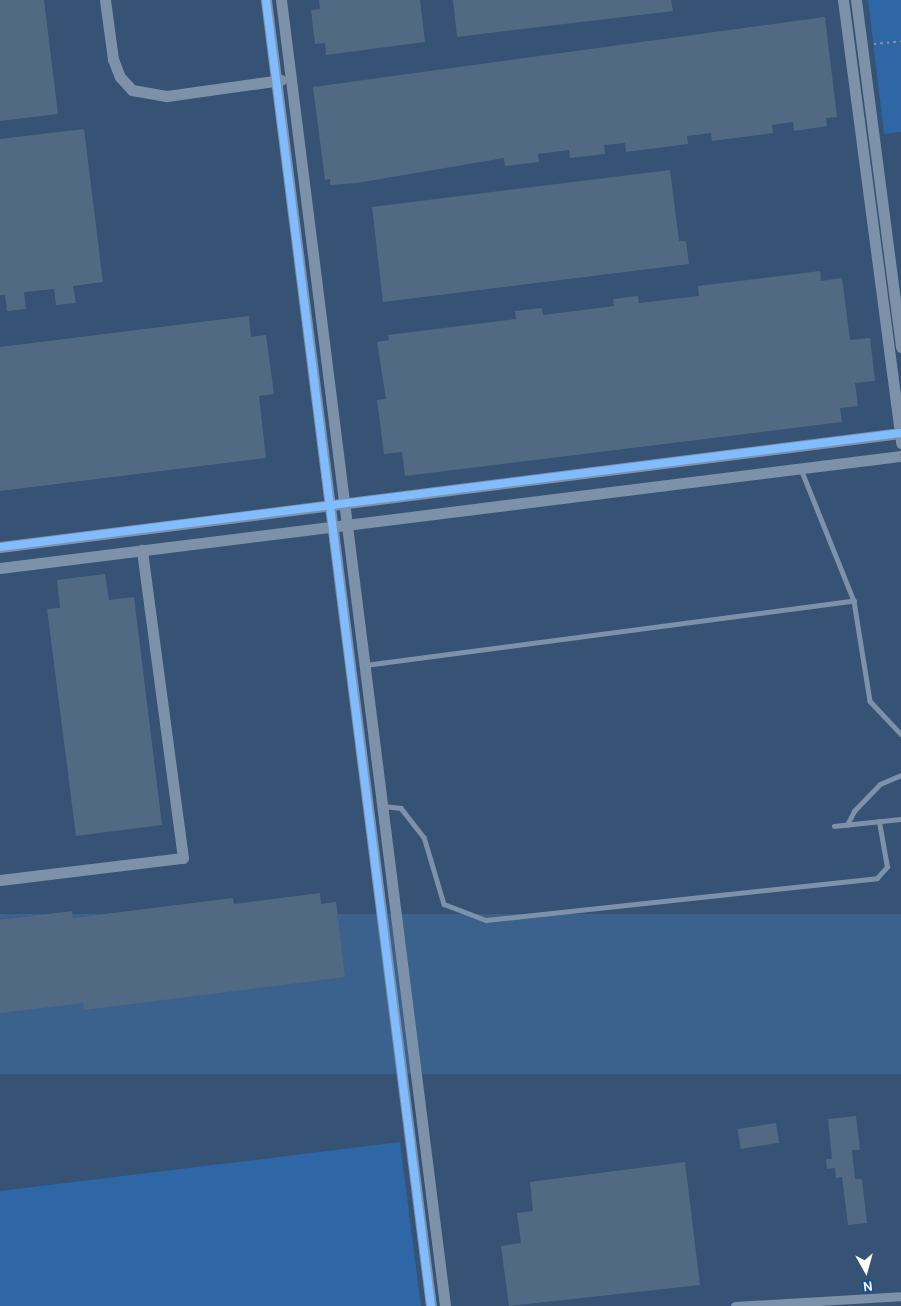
<!DOCTYPE html>
<style>
body{margin:0}
#map{position:relative;width:901px;height:1306px;overflow:hidden;background:#365274;font-family:Karla,sans-serif}
div>[style]{position:absolute}
.green>*{inset:0;background:#2f66a5}
.water>*{inset:0;background:#3b618d;transform-origin:0 0}
.building>*{inset:0;background:#526984;transform-origin:0 0}
.path>*{height:2px;margin-top:-1px;transform-origin:0;background:repeating-linear-gradient(90deg,#7d92a8 0 2.5px,transparent 0 6.5px)}
.service>*{height:4.5px;margin:-2.25px;padding:0 2.25px;transform-origin:2.25px;border-radius:2.25px;background:#7d92a8}
.minor>*{height:9px;margin:-4.5px;padding:0 4.5px;transform-origin:4.5px;border-radius:4.5px;background:#7d92a8}
.tertiary>*{height:11px;margin:-5.5px;padding:0 5.5px;transform-origin:5.5px;border-radius:5.5px;background:#7d92a8}
.cycleway>*{height:8px;margin:-4px;padding:0 4px;transform-origin:4px;border-radius:4px;background:#80bcff}
span{translate:-50% -50%;white-space:nowrap;text-align:center;line-height:1.15;-webkit-text-stroke:4.5px #1b4f8f;paint-order:stroke}
.north{position:absolute;left:841px;top:1246px;width:50px;height:50px;-webkit-text-stroke:4px #1b4f8f;paint-order:stroke;rotate:173deg;font-size:14px;font-weight:700;line-height:20px;text-align:center;color:#fff}
.north::after{content:'';display:block;margin:auto;width:18px;height:22px;background:#fff;clip-path:polygon(50% 0,100% 100%,50% 72%,0 100%)}
</style>
<div id="map">
<div class="green">
<div style="clip-path:polygon(868px 0,901px 0,901px 132px,884px 134px)"></div>
<div style="clip-path:polygon(400px 1142px,421px 1306px,0 1306px,0 1191px)"></div>
</div>
<div class="water">
<div style="left:901px;top:914px;width:160px;height:907px;rotate:90deg"></div>
</div>
<div class="building">
<div style="clip-path:polygon(0 0,44px 0,58px 114px,0 121px)"></div>
<div style="clip-path:polygon(319px 0,420px 0,425px 42px,326px 55px,325px 43px,315px 44px,311px 10px,320px 9px)"></div>
<div style="clip-path:polygon(453px 0,671px 0,673px 11px,457px 37px)"></div>
<div style="clip-path:polygon(825px 17px,837px 117px,826px 118px,827px 126px,794px 131px,793px 122px,772px 125px,773px 133px,712px 141px,711px 133px,687px 136px,688px 144px,626px 152px,625px 143px,604px 145px,605px 154px,570px 158px,569px 150px,538px 154px,539px 162px,505px 166px,504px 158px,357px 183px,330px 185px,330px 179px,325px 180px,313px 87px)"></div>
<div style="clip-path:polygon(84px 129px,103px 282px,73px 286px,76px 303px,56px 305px,54px 289px,24px 292px,26px 309px,7px 311px,5px 295px,0 295px,0 139px)"></div>
<div style="clip-path:polygon(670px 170px,679px 241px,686px 241px,689px 264px,383px 302px,372px 207px)"></div>
<div style="clip-path:polygon(820px 271px,821px 281px,842px 278px,850px 340px,870px 338px,875px 381px,855px 383px,858px 406px,840px 408px,842px 422px,405px 476px,402px 452px,384px 454px,377px 400px,386px 399px,377px 342px,389px 340px,388px 335px,516px 319px,515px 311px,542px 308px,543px 315px,614px 306px,613px 299px,638px 296px,639px 303px,699px 296px,698px 286px)"></div>
<div style="clip-path:polygon(249px 316px,251px 337px,266px 335px,274px 394px,259px 396px,266px 458px,0 491px,0 347px)"></div>
<div style="clip-path:polygon(105px 574px,109px 600px,134px 597px,162px 825px,76px 836px,47px 609px,60px 608px,57px 580px)"></div>
<div style="clip-path:polygon(320px 893px,321px 904px,336px 902px,345px 977px,84px 1010px,83px 1003px,0 1013px,0 920px,72px 911px,73px 918px,233px 898px,234px 904px)"></div>
<div style="clip-path:polygon(856px 1116px,860px 1150px,852px 1150px,855px 1179px,862px 1179px,867px 1223px,848px 1225px,842px 1177px,836px 1178px,835px 1168px,827px 1169px,826px 1159px,832px 1159px,828px 1119px)"></div>
<div style="left:776px;top:1123px;width:20px;height:39px;rotate:81deg"></div>
<div style="clip-path:polygon(685px 1162px,700px 1285px,509px 1306px,501px 1246px,521px 1243px,517px 1213px,533px 1211px,530px 1182px)"></div>
</div>
<div class="path">
<div style="left:874px;top:44px;width:27px;rotate:-6deg"></div>
</div>
<div class="service">
<div style="left:801px;top:469px;width:142px;rotate:68.1deg"></div>
<div style="left:854px;top:601px;width:101px;rotate:80.9deg"></div>
<div style="left:870px;top:701px;width:45px;rotate:46.8deg"></div>
<div style="left:365px;top:665px;width:493px;rotate:-7.5deg"></div>
<div style="left:383px;top:806px;width:18px;rotate:6deg"></div>
<div style="left:401px;top:808px;width:37px;rotate:52deg"></div>
<div style="left:424px;top:837px;width:70px;rotate:73.4deg"></div>
<div style="left:444px;top:904px;width:45px;rotate:20.9deg"></div>
<div style="left:486px;top:920px;width:393px;rotate:-6.1deg"></div>
<div style="left:877px;top:878px;width:15px;rotate:-48deg"></div>
<div style="left:887px;top:867px;width:46px;rotate:-100.1deg"></div>
<div style="left:847px;top:825px;width:16px;rotate:-63deg"></div>
<div style="left:854px;top:811px;width:37px;rotate:-46deg"></div>
<div style="left:880px;top:784px;width:23px;rotate:-23deg"></div>
<div style="left:834px;top:826px;width:67px;rotate:-6deg"></div>
</div>
<div class="minor">
<div style="left:735px;top:1306px;width:166px;rotate:-3.4deg"></div>
</div>
<div class="tertiary">
<div style="left:105px;top:0;width:60px;rotate:82.3deg"></div>
<div style="left:113px;top:59px;width:19px;rotate:69deg"></div>
<div style="left:120px;top:77px;width:18px;rotate:47deg"></div>
<div style="left:132px;top:90px;width:36px;rotate:10deg"></div>
<div style="left:167px;top:96px;width:115px;rotate:-8deg"></div>
<div style="left:266px;top:0;width:1316px;rotate:82.8deg"></div>
<div style="left:281px;top:0;width:1316px;rotate:82.84deg"></div>
<div style="left:843px;top:0;width:447px;rotate:82.5deg"></div>
<div style="left:856px;top:0;width:350px;rotate:82.6deg"></div>
<div style="left:0;top:547px;width:908px;rotate:-7.21deg"></div>
<div style="left:0;top:568px;width:908px;rotate:-7.09deg"></div>
<div style="left:0;top:880px;width:184px;rotate:-6.9deg"></div>
<div style="left:183px;top:858px;width:311px;rotate:-97.6deg"></div>
</div>
<div class="cycleway">
<div style="left:266px;top:0;width:1316px;rotate:82.8deg"></div>
<div style="left:0;top:547px;width:908px;rotate:-7.21deg"></div>
</div>
<div class="north">N</div>
</div>
